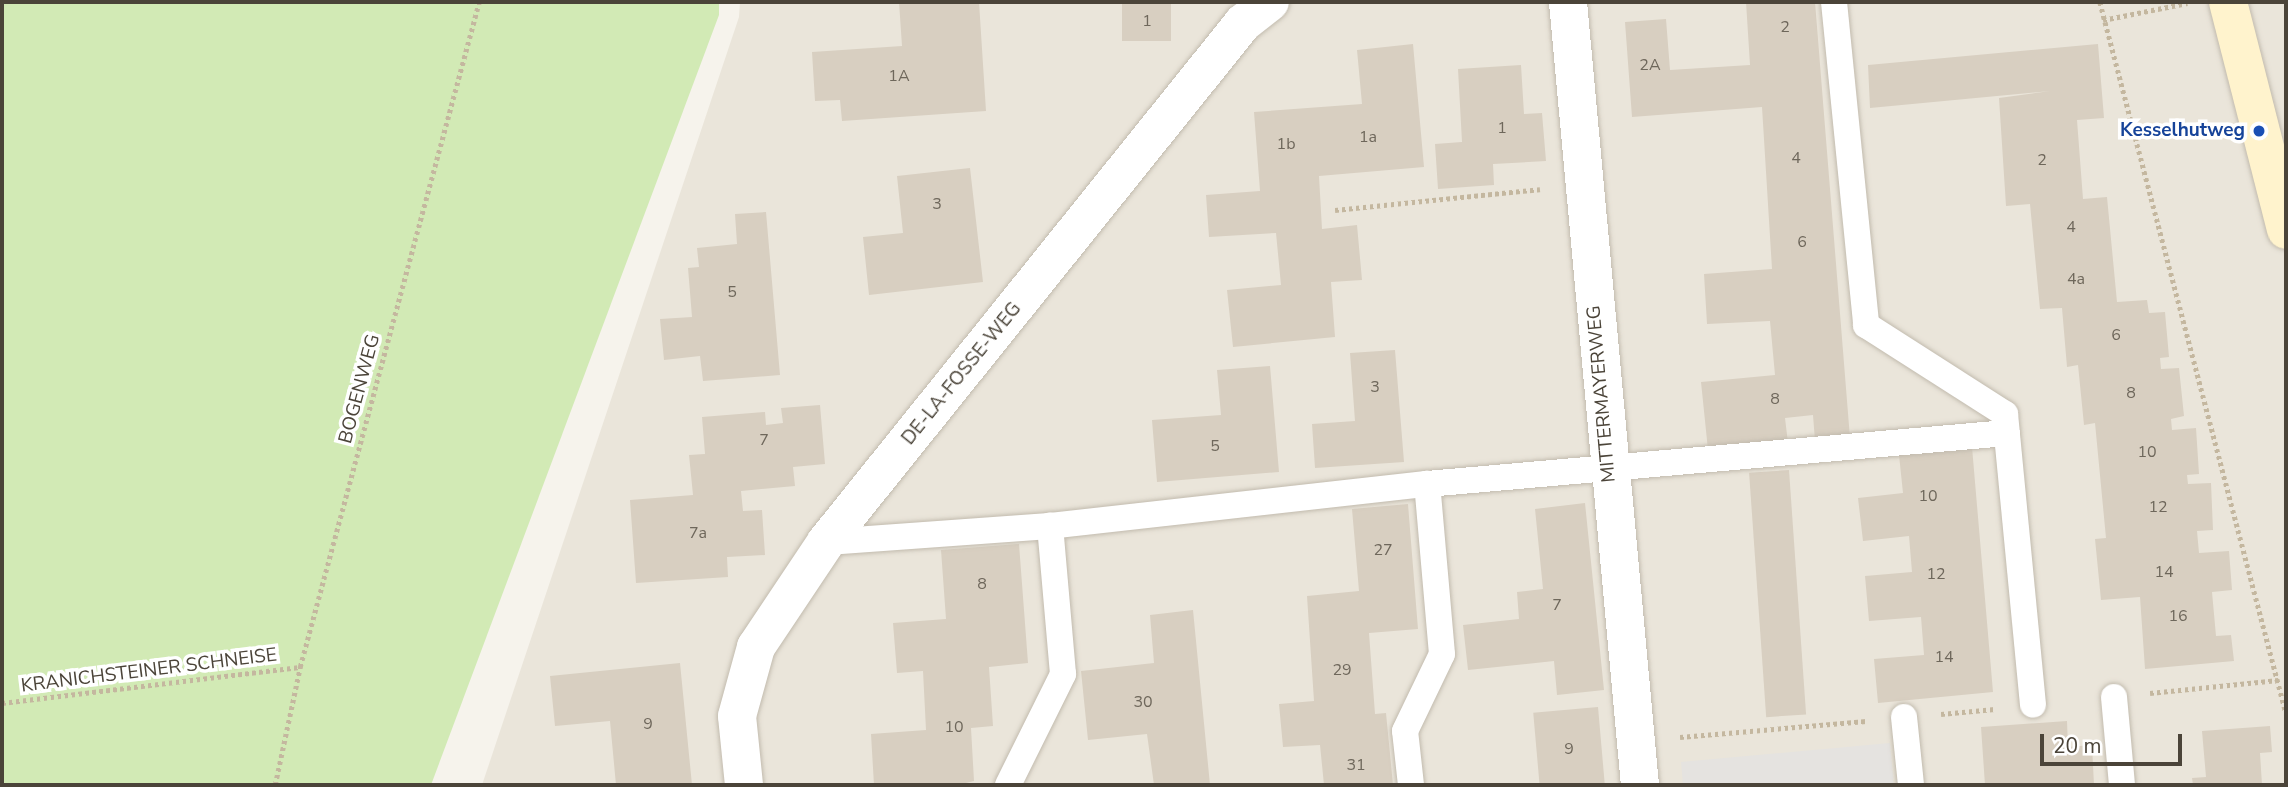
<!DOCTYPE html>
<style>
body{margin:0}
#map{position:relative;width:2288px;height:787px;overflow:hidden;background:#f6f3ec;font-family:"Nunito Sans",sans-serif}
div>[style]{position:absolute}
.residential>*{inset:0;background:#eae5da}
.green>*{inset:0;background:#d2eab5}
.parking>*{inset:0;background:#e5e3e0}
.building>*{inset:0;background:#d8cfc1;transform-origin:0 0}
.path>*{height:4.5px;margin-top:-2.25px;transform-origin:0;background:repeating-linear-gradient(90deg,#c4b79f 0 3.5px,transparent 0 7px)}
.roads{filter:drop-shadow(0 0 2px #c2bbae) drop-shadow(0 0 2px #c2bbae)}
.service>*{height:26px;margin:-13px;padding:0 13px;transform-origin:13px;border-radius:13px;background:#fff}
.minor>*{height:38px;margin:-19px;padding:0 19px;transform-origin:19px;border-radius:19px;background:#fff}
.secondary>*{height:38px;margin:-19px;padding:0 19px;transform-origin:19px;border-radius:19px;background:#fff3cd}
.dots>*{width:19px;height:19px;translate:-50% -50%;box-sizing:border-box;border:4px solid #fff;border-radius:50%}
span{translate:-50% -50%;white-space:nowrap;text-align:center;line-height:1.15;-webkit-text-stroke:7px #fff;paint-order:stroke}
.number-label{font-size:16px;color:#6e675b}
.number-label span{-webkit-text-stroke-width:0}
.transit-label{font-size:19px;color:#164399;font-weight:700}
.right{translate:-100% -50%;text-align:right}
.street-label{font-size:19px;color:#4b4439}
.frame{position:absolute;inset:0;border:4px solid #4b4439;pointer-events:none}
.scale{position:absolute;left:2040px;top:734px;width:142px;height:32px;box-sizing:border-box;border:4px solid #4b4439;border-top:0;padding-left:9px;font-size:21px;line-height:24px;white-space:nowrap;color:#4b4439;-webkit-text-stroke:5px #fff;paint-order:stroke}
</style>
<div id="map">
<div class="residential">
<div style="clip-path:polygon(740px 2px,2286px 2px,2286px 785px,482px 785px,739px 17px)"></div>
</div>
<div class="green">
<div style="clip-path:polygon(2px 2px,719px 2px,719px 15px,431px 785px,2px 785px)"></div>
</div>
<div class="parking">
<div style="clip-path:polygon(1890px 743px,1894px 785px,1683px 785px,1681px 762px)"></div>
</div>
<div class="building">
<div style="clip-path:polygon(899px 2px,979px 2px,986px 111px,842px 121px,840px 100px,815px 101px,812px 52px,902px 46px)"></div>
<div style="left:1122px;top:2px;width:49px;height:39px"></div>
<div style="clip-path:polygon(1746px 2px,1815px 2px,1850px 438px,1815px 441px,1813px 415px,1785px 418px,1788px 443px,1708px 450px,1701px 382px,1775px 375px,1770px 321px,1707px 324px,1704px 274px,1772px 269px,1762px 107px,1632px 117px,1625px 22px,1666px 19px,1670px 70px,1750px 65px)"></div>
<div style="clip-path:polygon(1413px 44px,1424px 167px,1319px 176px,1322px 229px,1357px 225px,1362px 280px,1331px 282px,1335px 337px,1233px 347px,1227px 290px,1281px 285px,1276px 233px,1209px 237px,1206px 195px,1260px 191px,1254px 112px,1362px 104px,1357px 50px)"></div>
<div style="clip-path:polygon(2098px 44px,2104px 118px,2077px 120px,2083px 199px,2107px 197px,2117px 302px,2147px 300px,2149px 313px,2165px 312px,2169px 357px,2160px 358px,2161px 369px,2179px 368px,2184px 416px,2171px 419px,2172px 430px,2196px 428px,2199px 474px,2187px 475px,2188px 484px,2211px 483px,2213px 530px,2197px 531px,2199px 553px,2229px 551px,2232px 590px,2212px 592px,2216px 636px,2231px 635px,2234px 661px,2145px 669px,2140px 597px,2101px 600px,2095px 539px,2106px 538px,2095px 423px,2084px 425px,2078px 365px,2067px 367px,2062px 308px,2040px 309px,2030px 204px,2006px 206px,1999px 98px,2050px 91px,1870px 108px,1868px 65px)"></div>
<div style="clip-path:polygon(1521px 65px,1524px 114px,1542px 113px,1546px 161px,1493px 164px,1494px 185px,1438px 189px,1435px 144px,1462px 142px,1458px 69px)"></div>
<div style="clip-path:polygon(970px 168px,983px 282px,869px 295px,863px 237px,903px 233px,897px 176px)"></div>
<div style="clip-path:polygon(766px 212px,780px 375px,703px 381px,700px 356px,664px 360px,660px 319px,692px 317px,688px 268px,699px 267px,697px 248px,737px 244px,735px 214px)"></div>
<div style="clip-path:polygon(1395px 350px,1404px 462px,1315px 468px,1312px 424px,1355px 421px,1350px 353px)"></div>
<div style="clip-path:polygon(1270px 366px,1279px 472px,1157px 482px,1152px 420px,1221px 415px,1217px 370px)"></div>
<div style="clip-path:polygon(820px 405px,825px 464px,793px 467px,795px 486px,741px 491px,743px 511px,762px 510px,765px 555px,727px 557px,728px 577px,636px 583px,630px 500px,693px 495px,689px 455px,705px 454px,702px 417px,765px 412px,766px 425px,783px 423px,781px 408px)"></div>
<div style="clip-path:polygon(1972px 447px,1993px 692px,1878px 703px,1874px 659px,1924px 655px,1921px 617px,1869px 621px,1865px 576px,1912px 572px,1909px 536px,1863px 541px,1858px 498px,1903px 493px,1899px 455px)"></div>
<div style="left:1789px;top:470px;width:245px;height:40px;rotate:86deg"></div>
<div style="clip-path:polygon(1585px 503px,1604px 690px,1557px 695px,1554px 661px,1468px 670px,1463px 625px,1519px 619px,1517px 592px,1543px 589px,1535px 509px)"></div>
<div style="clip-path:polygon(1408px 504px,1418px 629px,1369px 633px,1375px 714px,1386px 713px,1393px 785px,1324px 785px,1320px 745px,1283px 747px,1279px 704px,1314px 701px,1307px 596px,1359px 591px,1352px 509px)"></div>
<div style="clip-path:polygon(1019px 544px,1028px 663px,989px 667px,993px 726px,971px 728px,974px 781px,958px 785px,874px 785px,871px 734px,926px 730px,923px 671px,897px 673px,893px 623px,946px 619px,941px 550px)"></div>
<div style="clip-path:polygon(1193px 610px,1210px 785px,1154px 785px,1147px 734px,1088px 740px,1081px 671px,1154px 663px,1150px 615px)"></div>
<div style="clip-path:polygon(680px 663px,692px 785px,616px 785px,610px 721px,555px 726px,550px 676px)"></div>
<div style="left:1598px;top:707px;width:78px;height:65px;rotate:85deg"></div>
<div style="clip-path:polygon(2067px 721px,2068px 747px,2092px 745px,2094px 785px,1985px 785px,1981px 727px)"></div>
<div style="clip-path:polygon(2270px 726px,2272px 752px,2260px 753px,2262px 785px,2193px 785px,2192px 778px,2206px 777px,2202px 731px)"></div>
</div>
<div class="path">
<div style="left:2100px;top:2px;width:735px;rotate:75.34deg"></div>
<div style="left:2103px;top:20px;width:86px;rotate:-11.4deg"></div>
<div style="left:1335px;top:210px;width:206px;rotate:-5.8deg"></div>
<div style="left:2150px;top:693px;width:129px;rotate:-5.8deg"></div>
<div style="left:2px;top:703px;width:300px;rotate:-6.9deg"></div>
<div style="left:1941px;top:714px;width:54px;rotate:-5.3deg"></div>
<div style="left:1680px;top:737px;width:187px;rotate:-4.9deg"></div>
<div style="left:275px;top:785px;width:121px;rotate:-78deg"></div>
<div style="left:300px;top:667px;width:689px;rotate:-74.93deg"></div>
</div>
<div class="roads">
<div class="service">
<div style="left:1834px;top:2px;width:325px;rotate:84.3deg"></div>
<div style="left:1866px;top:325px;width:165px;rotate:32.6deg"></div>
<div style="left:2005px;top:414px;width:292px;rotate:84.5deg"></div>
<div style="left:826px;top:542px;width:225px;rotate:-4.1deg"></div>
<div style="left:1050px;top:526px;width:379px;rotate:-6.4deg"></div>
<div style="left:1427px;top:484px;width:582px;rotate:-5.03deg"></div>
<div style="left:2114px;top:697px;width:88px;rotate:84.8deg"></div>
<div style="left:1904px;top:717px;width:68px;rotate:84.1deg"></div>
<div style="left:1008px;top:785px;width:124px;rotate:-63.6deg"></div>
<div style="left:1063px;top:674px;width:149px;rotate:-95deg"></div>
<div style="left:1411px;top:785px;width:54px;rotate:-96.3deg"></div>
<div style="left:1405px;top:731px;width:85px;rotate:-64.3deg"></div>
<div style="left:1442px;top:654px;width:171px;rotate:-95deg"></div>
</div>
<div class="minor">
<div style="left:1568px;top:2px;width:786px;rotate:84.75deg"></div>
<div style="left:744px;top:785px;width:69px;rotate:-95.8deg"></div>
<div style="left:737px;top:716px;width:72px;rotate:-74.6deg"></div>
<div style="left:756px;top:647px;width:126px;rotate:-56.3deg"></div>
<div style="left:826px;top:542px;width:666px;rotate:-51.22deg"></div>
<div style="left:1243px;top:23px;width:34px;rotate:-38deg"></div>
</div>
<div class="secondary">
<div style="left:2228px;top:2px;width:235px;rotate:75.7deg"></div>
</div>
</div>
<div class="dots">
<div style="left:2259px;top:131px;background:#1a4fb4"></div>
</div>
<div class="number-label">
<span style="left:1147px;top:21px">1</span>
<span style="left:1785px;top:27px">2</span>
<span style="left:1650px;top:65px">2A</span>
<span style="left:899px;top:76px">1A</span>
<span style="left:1502px;top:128px">1</span>
<span style="left:1368px;top:137px">1a</span>
<span style="left:1286px;top:144px">1b</span>
<span style="left:1796px;top:158px">4</span>
<span style="left:2042px;top:160px">2</span>
<span style="left:937px;top:204px">3</span>
<span style="left:2071px;top:227px">4</span>
<span style="left:1802px;top:242px">6</span>
<span style="left:2076px;top:279px">4a</span>
<span style="left:732px;top:292px">5</span>
<span style="left:2116px;top:335px">6</span>
<span style="left:1375px;top:387px">3</span>
<span style="left:2131px;top:393px">8</span>
<span style="left:1775px;top:399px">8</span>
<span style="left:764px;top:440px">7</span>
<span style="left:1215px;top:446px">5</span>
<span style="left:2147px;top:452px">10</span>
<span style="left:1928px;top:496px">10</span>
<span style="left:2158px;top:507px">12</span>
<span style="left:698px;top:533px">7a</span>
<span style="left:1383px;top:550px">27</span>
<span style="left:2164px;top:572px">14</span>
<span style="left:1936px;top:574px">12</span>
<span style="left:982px;top:584px">8</span>
<span style="left:1557px;top:605px">7</span>
<span style="left:2178px;top:616px">16</span>
<span style="left:1944px;top:657px">14</span>
<span style="left:1342px;top:670px">29</span>
<span style="left:1143px;top:702px">30</span>
<span style="left:648px;top:724px">9</span>
<span style="left:954px;top:727px">10</span>
<span style="left:1569px;top:749px">9</span>
<span style="left:1356px;top:765px">31</span>
</div>
<div class="transit-label">
<span class="right" style="left:2245px;top:131px">Kesselhutweg</span>
</div>
<div class="street-label">
<span style="left:962px;top:374px;rotate:-51deg">DE-LA-FOSSE-WEG</span>
<span style="left:360px;top:389px;rotate:-75deg">BOGENWEG</span>
<span style="left:1602px;top:394px;rotate:-95deg">MITTERMAYERWEG</span>
<span style="left:149px;top:671px;rotate:-7deg">KRANICHSTEINER SCHNEISE</span>
</div>
<div class="frame"></div>
<div class="scale">20 m</div>
</div>
